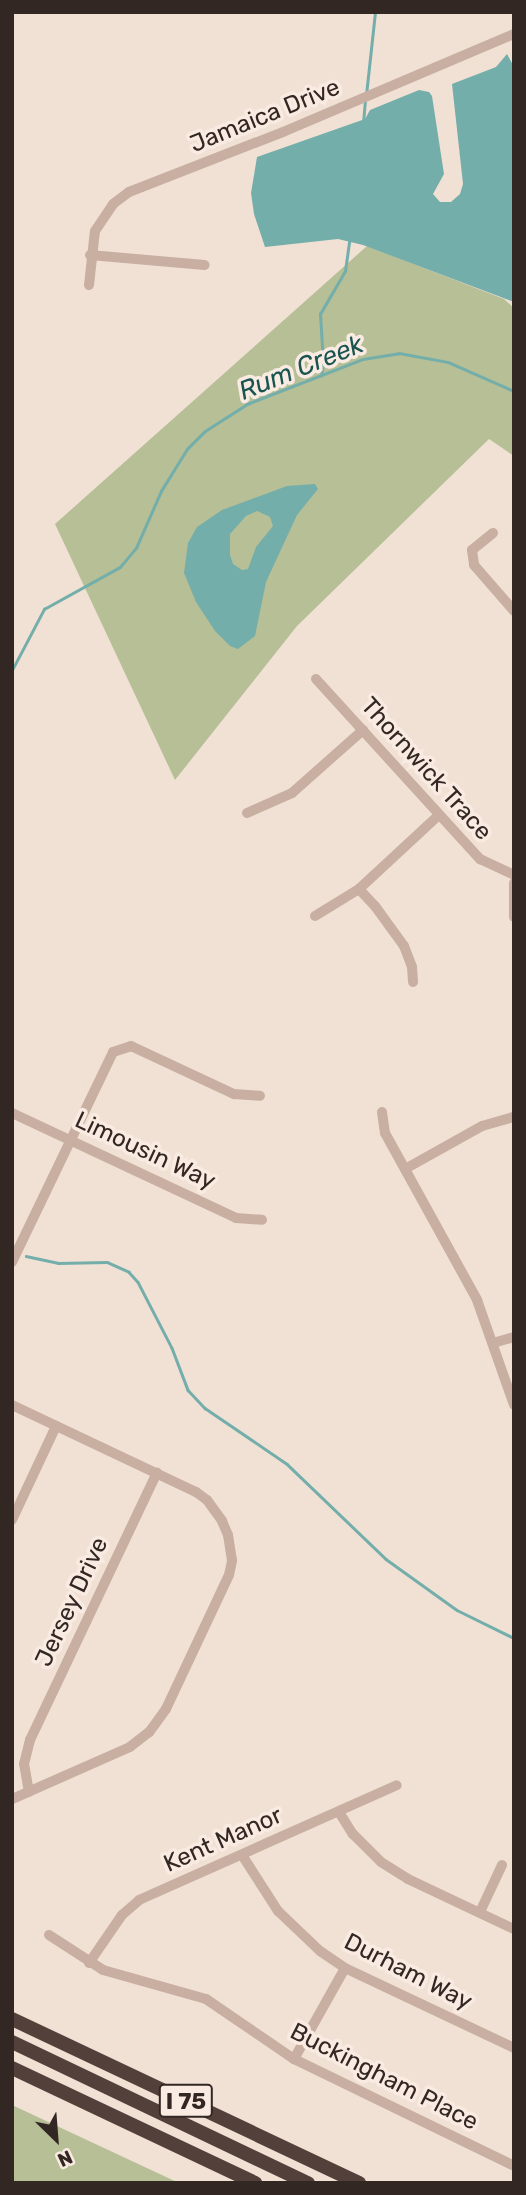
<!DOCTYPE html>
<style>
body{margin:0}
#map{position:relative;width:526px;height:2195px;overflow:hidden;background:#f1e1d5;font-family:Rubik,sans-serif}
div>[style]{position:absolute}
.green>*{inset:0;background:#b6bf96}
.water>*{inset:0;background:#74aeaa}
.stream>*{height:2.5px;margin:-1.25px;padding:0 1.25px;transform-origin:1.25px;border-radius:1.25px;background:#74aeaa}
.minor>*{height:10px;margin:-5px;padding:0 5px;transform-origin:5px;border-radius:5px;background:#c8afa2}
.highway>*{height:14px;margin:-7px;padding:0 7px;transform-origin:7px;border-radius:7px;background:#54403b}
span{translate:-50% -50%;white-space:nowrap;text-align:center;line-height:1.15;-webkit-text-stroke:7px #f9ebe1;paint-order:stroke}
.shield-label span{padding:2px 5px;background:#f9ebe1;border:2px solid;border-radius:5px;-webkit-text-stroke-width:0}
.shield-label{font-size:23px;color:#332724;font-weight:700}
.street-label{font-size:24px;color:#332724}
.water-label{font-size:26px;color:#1a5451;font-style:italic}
.frame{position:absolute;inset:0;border:14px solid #332724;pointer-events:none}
.north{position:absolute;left:21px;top:2104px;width:70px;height:70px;-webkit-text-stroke:5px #f9ebe1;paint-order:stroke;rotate:155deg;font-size:19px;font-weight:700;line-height:28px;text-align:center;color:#332724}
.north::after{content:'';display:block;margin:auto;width:24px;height:32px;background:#332724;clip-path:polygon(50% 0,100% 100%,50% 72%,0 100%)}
</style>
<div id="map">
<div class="green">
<div style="clip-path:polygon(367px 246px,504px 299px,514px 308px,514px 456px,489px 439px,297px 626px,175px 780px,55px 524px)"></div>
<div style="clip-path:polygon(12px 2105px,179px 2183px,12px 2183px)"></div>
</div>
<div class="water">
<div style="clip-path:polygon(507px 54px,514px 67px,514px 302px,363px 245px,338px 239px,265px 247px,254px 214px,251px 193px,257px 157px,365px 119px,370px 110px,419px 90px,429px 92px,432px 96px,444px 174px,433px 194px,440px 202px,451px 202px,460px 194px,463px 184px,452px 84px,496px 67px)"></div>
<div style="clip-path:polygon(evenodd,315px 484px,318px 489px,297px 515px,266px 582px,255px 636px,238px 649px,230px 646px,215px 631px,196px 602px,184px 573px,188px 543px,197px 527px,222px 510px,287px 486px,315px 484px,257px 511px,270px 517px,273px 526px,256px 547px,248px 569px,242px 570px,233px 564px,230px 555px,230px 534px,246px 516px,257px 511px)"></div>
</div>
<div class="stream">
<div style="left:366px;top:95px;width:83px;rotate:-83.8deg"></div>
<div style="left:363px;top:123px;width:21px;rotate:-85deg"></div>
<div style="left:321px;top:376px;width:13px;rotate:-81deg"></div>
<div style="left:323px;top:363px;width:49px;rotate:-93.5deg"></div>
<div style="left:320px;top:314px;width:50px;rotate:-59.8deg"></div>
<div style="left:345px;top:271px;width:30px;rotate:-82deg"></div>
<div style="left:12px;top:670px;width:69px;rotate:-62.3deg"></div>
<div style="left:44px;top:609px;width:87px;rotate:-28.9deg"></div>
<div style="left:120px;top:567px;width:25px;rotate:-50deg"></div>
<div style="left:136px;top:548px;width:62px;rotate:-66.3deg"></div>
<div style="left:161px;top:491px;width:49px;rotate:-58.2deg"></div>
<div style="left:187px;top:449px;width:25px;rotate:-45deg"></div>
<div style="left:205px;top:431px;width:50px;rotate:-32.7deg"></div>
<div style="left:247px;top:404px;width:124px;rotate:-21.2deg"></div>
<div style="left:363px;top:359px;width:36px;rotate:-9deg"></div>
<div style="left:399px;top:353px;width:50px;rotate:10.4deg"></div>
<div style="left:448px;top:362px;width:72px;rotate:23.7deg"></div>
<div style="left:26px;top:1256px;width:33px;rotate:12deg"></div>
<div style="left:58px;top:1263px;width:49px;rotate:-1.2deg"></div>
<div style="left:107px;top:1262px;width:24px;rotate:24deg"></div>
<div style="left:129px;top:1272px;width:13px;rotate:48deg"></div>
<div style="left:138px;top:1282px;width:74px;rotate:62.7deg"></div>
<div style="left:172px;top:1348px;width:45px;rotate:69.1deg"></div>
<div style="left:188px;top:1390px;width:25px;rotate:47deg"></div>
<div style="left:205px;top:1408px;width:99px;rotate:34.3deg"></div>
<div style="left:287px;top:1464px;width:137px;rotate:43.8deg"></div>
<div style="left:386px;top:1559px;width:87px;rotate:35.7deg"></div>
<div style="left:457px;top:1610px;width:64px;rotate:26.2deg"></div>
</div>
<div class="minor">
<div style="left:90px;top:255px;width:115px;rotate:5deg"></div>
<div style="left:89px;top:285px;width:54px;rotate:-83.7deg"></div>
<div style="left:95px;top:231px;width:32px;rotate:-56deg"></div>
<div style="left:113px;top:204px;width:20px;rotate:-37deg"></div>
<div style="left:129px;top:192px;width:165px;rotate:-21.3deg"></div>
<div style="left:283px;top:132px;width:251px;rotate:-23deg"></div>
<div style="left:493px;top:533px;width:27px;rotate:141deg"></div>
<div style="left:472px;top:550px;width:15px;rotate:82deg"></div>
<div style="left:474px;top:565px;width:61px;rotate:49deg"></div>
<div style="left:316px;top:679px;width:244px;rotate:47.7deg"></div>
<div style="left:480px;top:859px;width:38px;rotate:25deg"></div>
<div style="left:247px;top:813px;width:49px;rotate:-24deg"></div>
<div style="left:292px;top:793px;width:95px;rotate:-41.6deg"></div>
<div style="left:514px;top:883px;width:34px;rotate:90deg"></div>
<div style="left:359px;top:889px;width:23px;rotate:47deg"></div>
<div style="left:375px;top:906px;width:49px;rotate:54.1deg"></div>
<div style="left:404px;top:946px;width:22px;rotate:69deg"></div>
<div style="left:412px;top:967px;width:15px;rotate:86deg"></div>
<div style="left:315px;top:916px;width:52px;rotate:-31.5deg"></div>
<div style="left:359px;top:889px;width:109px;rotate:-42.8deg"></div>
<div style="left:382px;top:1112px;width:21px;rotate:82deg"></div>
<div style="left:385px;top:1133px;width:191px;rotate:61.1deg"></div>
<div style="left:477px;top:1300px;width:111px;rotate:70.6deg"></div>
<div style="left:12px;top:1113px;width:247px;rotate:25.1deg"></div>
<div style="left:236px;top:1218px;width:26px;rotate:4deg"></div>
<div style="left:405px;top:1169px;width:88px;rotate:-29.2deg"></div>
<div style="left:482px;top:1126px;width:33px;rotate:-16deg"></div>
<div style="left:12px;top:1262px;width:233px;rotate:-64.3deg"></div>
<div style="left:113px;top:1052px;width:19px;rotate:-18deg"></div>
<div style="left:131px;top:1046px;width:114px;rotate:25deg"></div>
<div style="left:234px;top:1094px;width:26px;rotate:4deg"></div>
<div style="left:493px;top:1343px;width:22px;rotate:-16deg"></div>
<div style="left:12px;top:1405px;width:204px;rotate:25.3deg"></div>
<div style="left:196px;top:1492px;width:14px;rotate:36deg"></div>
<div style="left:207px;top:1500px;width:26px;rotate:54deg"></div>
<div style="left:222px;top:1521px;width:15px;rotate:67deg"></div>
<div style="left:228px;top:1535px;width:26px;rotate:81deg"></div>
<div style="left:232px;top:1561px;width:14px;rotate:102deg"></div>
<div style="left:229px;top:1575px;width:148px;rotate:115.2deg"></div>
<div style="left:166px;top:1709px;width:29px;rotate:126deg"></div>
<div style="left:149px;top:1732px;width:24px;rotate:142deg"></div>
<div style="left:130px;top:1747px;width:129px;rotate:156.2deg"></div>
<div style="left:12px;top:1520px;width:104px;rotate:-64.9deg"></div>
<div style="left:29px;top:1792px;width:28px;rotate:-100deg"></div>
<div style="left:24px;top:1764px;width:25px;rotate:-76deg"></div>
<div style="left:30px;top:1740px;width:296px;rotate:-64.6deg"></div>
<div style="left:339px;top:1812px;width:26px;rotate:58deg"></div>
<div style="left:353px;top:1834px;width:40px;rotate:45deg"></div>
<div style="left:381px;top:1862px;width:32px;rotate:32deg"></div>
<div style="left:408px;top:1879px;width:117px;rotate:25.3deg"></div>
<div style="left:242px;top:1855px;width:67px;rotate:57.3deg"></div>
<div style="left:278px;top:1911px;width:58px;rotate:43.6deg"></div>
<div style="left:320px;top:1951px;width:30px;rotate:34deg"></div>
<div style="left:345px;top:1968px;width:187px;rotate:25.3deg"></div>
<div style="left:480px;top:1912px;width:52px;rotate:-64.9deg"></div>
<div style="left:49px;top:1935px;width:64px;rotate:32.9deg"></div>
<div style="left:103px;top:1970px;width:107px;rotate:15.7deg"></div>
<div style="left:206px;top:1999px;width:107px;rotate:34.3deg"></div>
<div style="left:294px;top:2059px;width:245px;rotate:25.9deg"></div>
<div style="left:89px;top:1963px;width:58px;rotate:-55.5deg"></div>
<div style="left:122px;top:1915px;width:23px;rotate:-41deg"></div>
<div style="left:139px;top:1900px;width:282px;rotate:-24deg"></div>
<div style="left:294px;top:2059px;width:104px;rotate:-60.7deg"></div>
</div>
<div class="highway">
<div style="left:12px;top:2019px;width:384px;rotate:25.3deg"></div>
<div style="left:12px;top:2042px;width:328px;rotate:25.5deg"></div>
<div style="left:12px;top:2068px;width:269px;rotate:25.3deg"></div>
</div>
<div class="shield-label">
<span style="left:186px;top:2101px">I 75</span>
</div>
<div class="street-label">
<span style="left:265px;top:116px;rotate:-22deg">Jamaica Drive</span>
<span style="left:426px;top:769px;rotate:48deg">Thornwick Trace</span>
<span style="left:145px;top:1151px;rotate:25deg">Limousin Way</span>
<span style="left:72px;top:1602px;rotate:-65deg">Jersey Drive</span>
<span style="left:223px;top:1840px;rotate:-24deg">Kent Manor</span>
<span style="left:408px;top:1972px;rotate:27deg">Durham Way</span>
<span style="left:384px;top:2077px;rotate:27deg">Buckingham Place</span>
</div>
<div class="water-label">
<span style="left:301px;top:368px;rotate:-22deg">Rum Creek</span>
</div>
<div class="frame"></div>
<div class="north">N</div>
</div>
